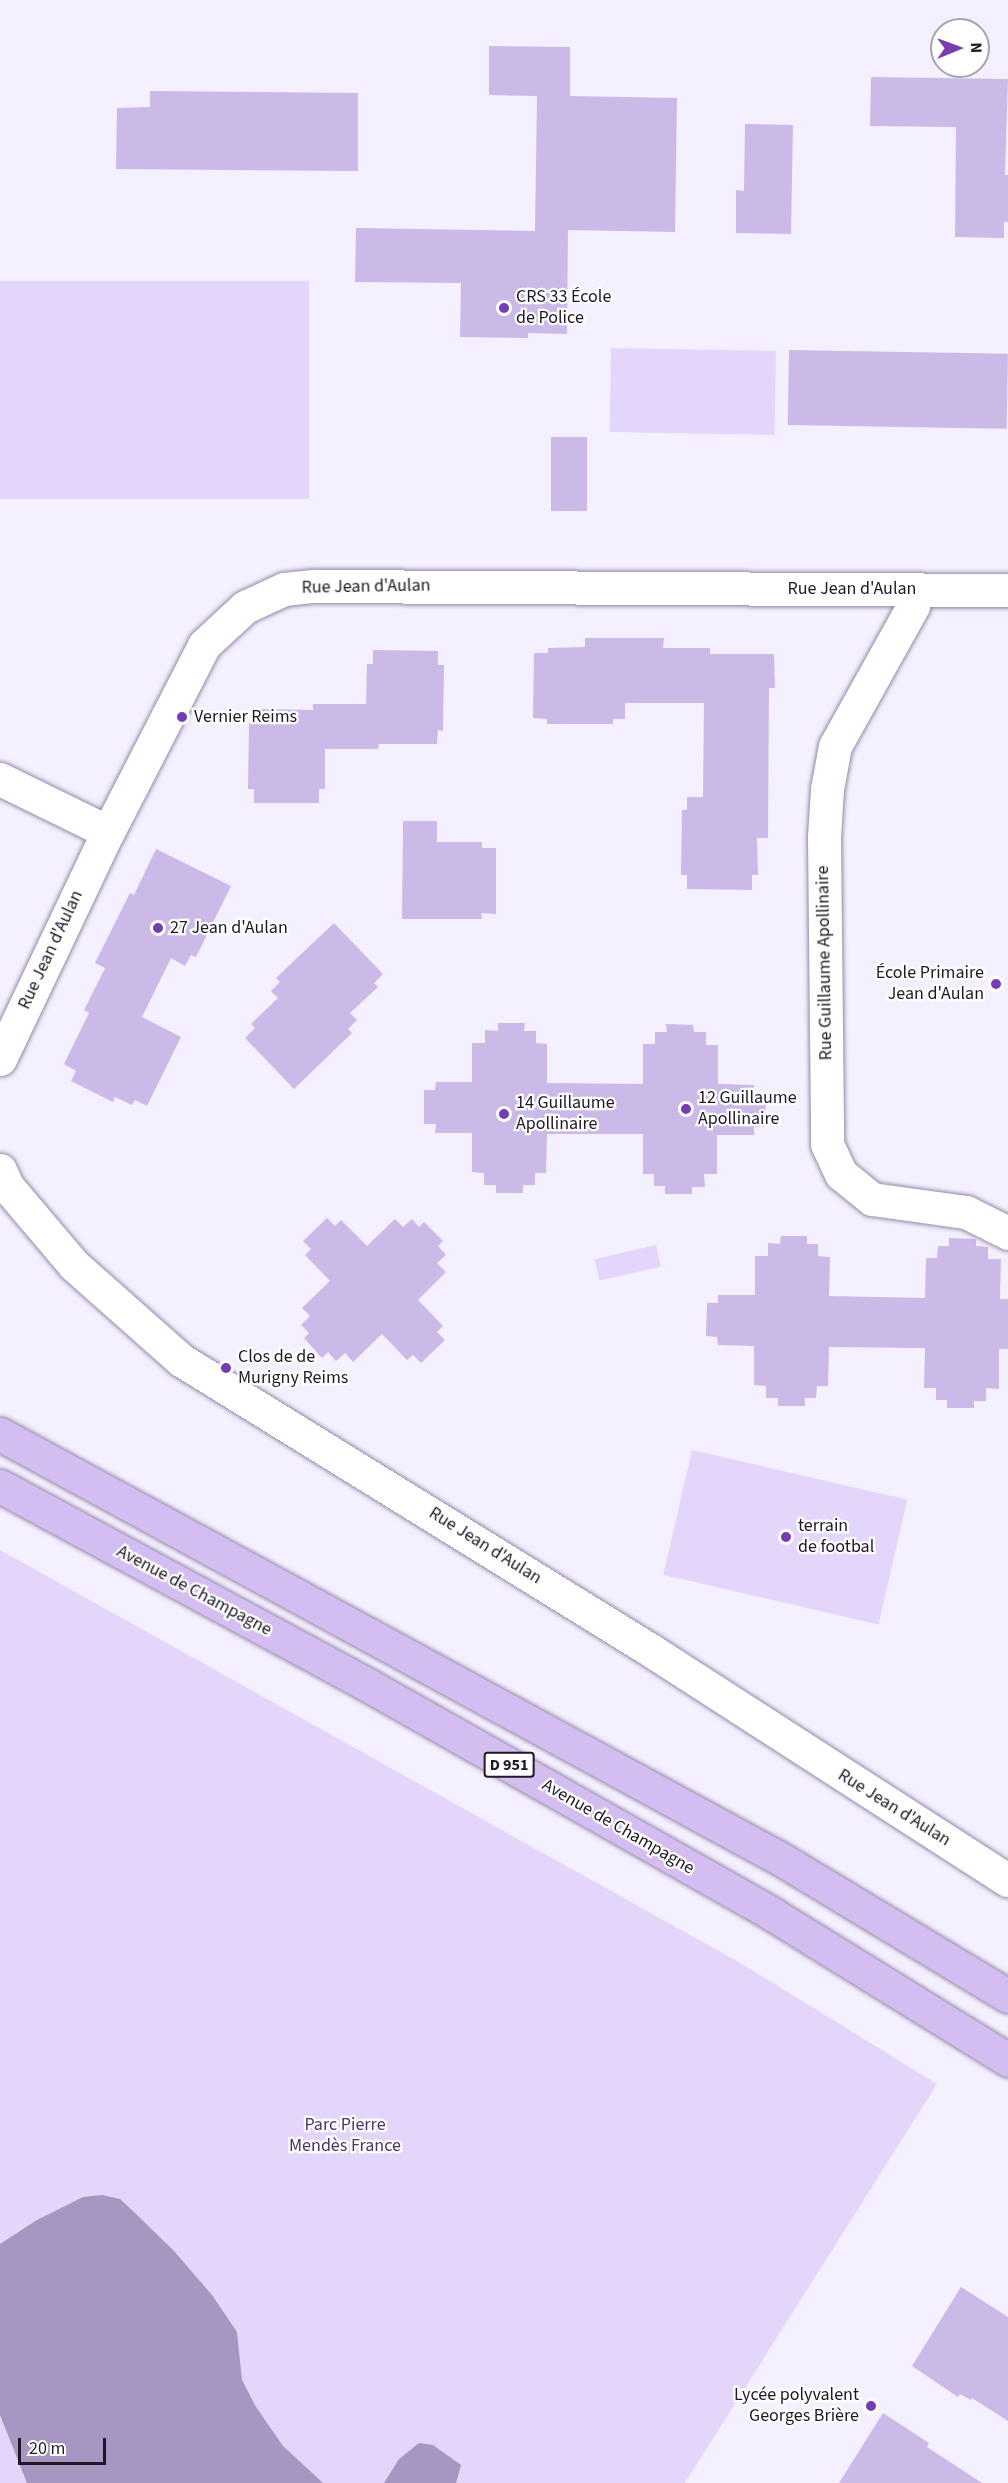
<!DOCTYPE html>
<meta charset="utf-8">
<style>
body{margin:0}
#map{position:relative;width:1008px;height:2483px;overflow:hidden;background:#f5f0ff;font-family:"Source Sans 3",sans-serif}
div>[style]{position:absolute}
.green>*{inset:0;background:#e4d6fb;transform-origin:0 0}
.water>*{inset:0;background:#a796c2}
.building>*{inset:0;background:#cbb9e7;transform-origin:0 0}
.roads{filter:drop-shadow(0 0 2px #9589a9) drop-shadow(0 0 2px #9589a9)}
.minor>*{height:33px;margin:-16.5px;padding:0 16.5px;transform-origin:16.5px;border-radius:16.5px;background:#fff}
.major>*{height:33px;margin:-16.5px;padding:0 16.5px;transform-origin:16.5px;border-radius:16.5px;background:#d3bdf1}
.dots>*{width:16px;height:16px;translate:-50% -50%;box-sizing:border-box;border:3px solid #fff;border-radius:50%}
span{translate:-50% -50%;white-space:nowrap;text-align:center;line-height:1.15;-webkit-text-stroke:4.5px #fff;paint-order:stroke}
.shield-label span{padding:2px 4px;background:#fff;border:2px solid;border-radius:4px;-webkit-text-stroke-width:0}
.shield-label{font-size:16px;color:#1e1925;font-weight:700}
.poi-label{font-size:18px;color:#1e1925}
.left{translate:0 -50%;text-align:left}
.right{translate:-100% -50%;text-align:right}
.street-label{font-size:18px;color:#1e1925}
.park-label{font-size:18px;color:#4b336b}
.north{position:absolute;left:930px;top:18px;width:60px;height:60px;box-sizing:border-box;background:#fff;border:2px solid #a5a3a8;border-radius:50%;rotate:89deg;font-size:16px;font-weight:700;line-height:24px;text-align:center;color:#1e1925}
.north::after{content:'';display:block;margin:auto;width:21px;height:27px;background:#753cb3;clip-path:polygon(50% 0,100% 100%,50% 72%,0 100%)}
.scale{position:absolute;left:18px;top:2438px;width:88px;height:27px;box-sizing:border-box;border:3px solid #1e1925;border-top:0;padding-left:8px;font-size:18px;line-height:21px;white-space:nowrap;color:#1e1925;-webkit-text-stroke:4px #fff;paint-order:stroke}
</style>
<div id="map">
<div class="green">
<div style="left:0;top:281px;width:309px;height:218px"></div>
<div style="left:776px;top:351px;width:84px;height:165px;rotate:91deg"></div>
<div style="left:656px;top:1245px;width:22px;height:63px;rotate:77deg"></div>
<div style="left:692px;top:1450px;width:221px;height:128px;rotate:13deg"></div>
<div style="clip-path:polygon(0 1550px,742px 1964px,937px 2084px,685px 2483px,0 2483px)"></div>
</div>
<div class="water">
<div style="clip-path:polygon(102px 2195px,120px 2199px,135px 2213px,174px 2251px,212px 2295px,237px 2332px,242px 2380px,256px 2407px,283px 2446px,323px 2483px,27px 2483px,0 2415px,0 2244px,37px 2220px,83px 2197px)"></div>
<div style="clip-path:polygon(419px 2443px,433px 2445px,461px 2465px,456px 2483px,384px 2483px,399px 2459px)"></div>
</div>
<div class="building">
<div style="clip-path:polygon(489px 46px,570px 47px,570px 96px,677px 98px,675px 232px,568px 230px,567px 334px,528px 333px,528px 338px,460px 337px,461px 283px,355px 282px,356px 228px,535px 231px,537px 96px,489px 95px)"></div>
<div style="clip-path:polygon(871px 77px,1008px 79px,1005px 175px,1008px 175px,1008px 222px,1004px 222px,1004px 238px,955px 237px,956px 127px,870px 126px)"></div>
<div style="clip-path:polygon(150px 91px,358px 93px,358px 171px,116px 169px,117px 108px,150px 107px)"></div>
<div style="clip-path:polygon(745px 124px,793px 125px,791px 234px,736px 233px,736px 190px,744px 191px)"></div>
<div style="left:789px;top:350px;width:219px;height:75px;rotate:1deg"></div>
<div style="left:551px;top:437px;width:36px;height:74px"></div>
<div style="clip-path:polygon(585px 638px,664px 638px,663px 648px,710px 648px,710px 654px,774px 654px,775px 688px,769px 688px,768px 838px,757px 838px,758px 875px,752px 875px,752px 890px,687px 889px,687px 875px,681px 875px,682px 810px,687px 810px,687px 797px,703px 797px,704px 703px,625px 703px,625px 719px,613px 719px,613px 724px,547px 724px,547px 719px,533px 718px,534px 653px,548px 653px,548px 648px,585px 647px)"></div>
<div style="clip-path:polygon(373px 650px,438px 651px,438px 665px,444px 665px,443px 731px,438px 730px,437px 744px,379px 744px,378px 749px,325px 749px,325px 789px,319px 789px,319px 803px,254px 803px,254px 789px,248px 789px,249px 723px,254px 723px,255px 709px,313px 710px,313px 704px,366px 704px,367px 664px,373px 664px)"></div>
<div style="clip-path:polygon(403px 821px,437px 821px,437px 842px,482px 842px,482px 848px,496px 848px,496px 914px,481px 913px,482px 919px,402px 919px)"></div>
<div style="clip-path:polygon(156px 849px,231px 886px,196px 957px,191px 955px,185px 966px,171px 958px,142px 1017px,181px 1037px,147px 1106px,135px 1100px,132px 1105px,115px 1097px,113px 1102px,71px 1081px,76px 1071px,64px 1064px,89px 1013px,84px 1010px,105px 968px,95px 963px,130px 893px,134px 895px)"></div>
<div style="clip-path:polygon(334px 923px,383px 974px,374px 983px,378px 987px,350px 1013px,357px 1020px,348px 1029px,352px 1033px,294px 1089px,245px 1038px,255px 1028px,251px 1024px,278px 998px,271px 991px,280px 982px,276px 978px)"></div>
<div style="clip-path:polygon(498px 1023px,525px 1023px,524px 1031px,536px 1031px,536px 1043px,547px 1044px,547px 1083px,643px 1084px,643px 1044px,655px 1044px,655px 1032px,667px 1032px,666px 1024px,693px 1025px,694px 1032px,706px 1032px,706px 1045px,718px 1045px,718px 1084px,754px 1085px,754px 1093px,766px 1093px,765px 1127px,754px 1127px,754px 1135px,717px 1135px,717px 1174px,704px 1174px,705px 1187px,692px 1187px,692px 1194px,665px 1194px,665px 1186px,654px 1186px,654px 1174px,643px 1174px,643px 1134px,547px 1134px,546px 1173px,535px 1173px,535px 1185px,523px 1185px,523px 1193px,496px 1193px,496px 1185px,484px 1185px,484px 1173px,472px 1172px,472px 1133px,435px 1133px,436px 1124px,424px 1124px,424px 1090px,435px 1090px,436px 1082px,472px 1082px,472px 1043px,485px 1043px,485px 1030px,498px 1031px)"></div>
<div style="clip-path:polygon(327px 1218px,335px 1226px,341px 1220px,367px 1246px,395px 1219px,403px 1227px,412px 1219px,419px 1227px,424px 1222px,443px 1241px,438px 1246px,446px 1255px,437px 1263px,446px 1272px,418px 1300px,443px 1326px,437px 1332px,445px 1340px,421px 1363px,413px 1355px,407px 1360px,382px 1334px,353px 1362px,345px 1353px,336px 1361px,328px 1352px,322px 1358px,304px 1338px,309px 1333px,301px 1325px,310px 1316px,302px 1308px,330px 1281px,305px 1255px,311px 1249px,303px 1241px)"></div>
<div style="clip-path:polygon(781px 1236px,807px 1236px,807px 1244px,818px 1244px,818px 1256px,830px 1257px,829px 1296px,925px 1298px,926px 1258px,937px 1258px,938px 1246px,949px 1246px,949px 1238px,976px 1239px,976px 1246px,988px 1247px,988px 1259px,1001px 1259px,1000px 1299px,1008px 1299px,1008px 1349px,999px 1349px,999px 1389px,986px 1388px,986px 1401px,974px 1401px,974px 1408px,947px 1408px,947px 1400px,936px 1400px,936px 1388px,924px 1388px,925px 1348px,829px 1347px,828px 1386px,817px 1386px,816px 1398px,805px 1398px,805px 1406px,778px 1406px,778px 1398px,766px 1398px,766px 1386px,754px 1385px,754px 1346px,718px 1345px,717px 1337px,706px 1336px,707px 1303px,718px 1303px,718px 1295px,755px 1295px,755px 1256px,768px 1256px,768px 1243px,780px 1244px)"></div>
<div style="clip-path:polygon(961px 2287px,1008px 2317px,1008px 2421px,972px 2398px,971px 2400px,960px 2394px,958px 2397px,912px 2366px)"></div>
<div style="clip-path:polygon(883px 2413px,929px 2443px,927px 2447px,982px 2483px,839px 2483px)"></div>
</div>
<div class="roads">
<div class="minor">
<div style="left:914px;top:590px;width:16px;rotate:94deg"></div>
<div style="left:913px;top:606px;width:160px;rotate:119.1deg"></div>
<div style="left:835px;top:746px;width:44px;rotate:100.5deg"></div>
<div style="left:827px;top:789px;width:48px;rotate:93.6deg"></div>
<div style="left:824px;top:837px;width:307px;rotate:89.4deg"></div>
<div style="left:827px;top:1144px;width:33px;rotate:65deg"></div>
<div style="left:841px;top:1174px;width:40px;rotate:39deg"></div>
<div style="left:872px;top:1199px;width:95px;rotate:7.9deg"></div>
<div style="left:966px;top:1212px;width:47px;rotate:26.6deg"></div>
<div style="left:0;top:779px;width:120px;rotate:26.1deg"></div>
<div style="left:0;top:1059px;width:251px;rotate:-64.6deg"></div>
<div style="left:108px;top:832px;width:210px;rotate:-62.8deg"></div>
<div style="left:204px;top:645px;width:56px;rotate:-42.8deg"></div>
<div style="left:245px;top:607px;width:43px;rotate:-24.8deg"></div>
<div style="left:284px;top:589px;width:30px;rotate:-6deg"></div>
<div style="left:314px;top:586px;width:694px;rotate:0.33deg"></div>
<div style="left:0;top:1170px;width:17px;rotate:66deg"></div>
<div style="left:7px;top:1186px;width:104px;rotate:49.7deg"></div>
<div style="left:74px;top:1265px;width:143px;rotate:41.6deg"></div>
<div style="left:181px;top:1360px;width:554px;rotate:31.71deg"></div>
<div style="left:652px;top:1651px;width:423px;rotate:32.8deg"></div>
</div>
<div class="major">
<div style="left:0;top:1434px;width:887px;rotate:28.56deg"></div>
<div style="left:779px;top:1858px;width:267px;rotate:31.1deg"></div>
<div style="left:0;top:1486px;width:418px;rotate:28.4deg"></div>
<div style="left:368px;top:1685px;width:464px;rotate:29.5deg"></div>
<div style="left:772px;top:1914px;width:278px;rotate:31.7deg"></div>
</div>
</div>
<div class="dots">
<div style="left:504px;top:308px;background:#753cb3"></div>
<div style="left:182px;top:717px;background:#753cb3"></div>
<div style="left:158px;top:928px;background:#753cb3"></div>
<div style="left:996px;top:984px;background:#753cb3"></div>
<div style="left:686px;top:1109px;background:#753cb3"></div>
<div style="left:504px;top:1114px;background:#753cb3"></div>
<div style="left:226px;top:1368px;background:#753cb3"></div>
<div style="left:786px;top:1537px;background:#753cb3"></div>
<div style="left:871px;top:2406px;background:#753cb3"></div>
</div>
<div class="shield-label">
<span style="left:509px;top:1765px">D 951</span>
</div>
<div class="poi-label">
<span class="left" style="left:516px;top:308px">CRS 33 École<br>de Police</span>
<span class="left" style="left:194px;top:717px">Vernier Reims</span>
<span class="left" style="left:170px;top:928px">27 Jean d'Aulan</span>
<span class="right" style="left:984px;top:984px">École Primaire<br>Jean d'Aulan</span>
<span class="left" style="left:698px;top:1109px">12 Guillaume<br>Apollinaire</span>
<span class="left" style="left:516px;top:1114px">14 Guillaume<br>Apollinaire</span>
<span class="left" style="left:238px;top:1368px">Clos de de<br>Murigny Reims</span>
<span class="left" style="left:798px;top:1537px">terrain<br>de footbal</span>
<span class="right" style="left:859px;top:2406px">Lycée polyvalent<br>Georges Brière</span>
</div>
<div class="street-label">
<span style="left:366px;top:587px;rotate:-1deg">Rue Jean d'Aulan</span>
<span style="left:852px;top:589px">Rue Jean d'Aulan</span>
<span style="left:51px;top:950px;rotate:-65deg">Rue Jean d'Aulan</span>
<span style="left:825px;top:963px;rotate:-91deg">Rue Guillaume Apollinaire</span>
<span style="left:485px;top:1546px;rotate:32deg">Rue Jean d'Aulan</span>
<span style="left:194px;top:1591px;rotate:28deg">Avenue de Champagne</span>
<span style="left:894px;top:1808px;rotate:32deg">Rue Jean d'Aulan</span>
<span style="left:618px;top:1827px;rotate:30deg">Avenue de Champagne</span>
</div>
<div class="park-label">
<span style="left:345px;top:2136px">Parc Pierre<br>Mendès France</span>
</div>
<div class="north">N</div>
<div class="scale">20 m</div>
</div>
